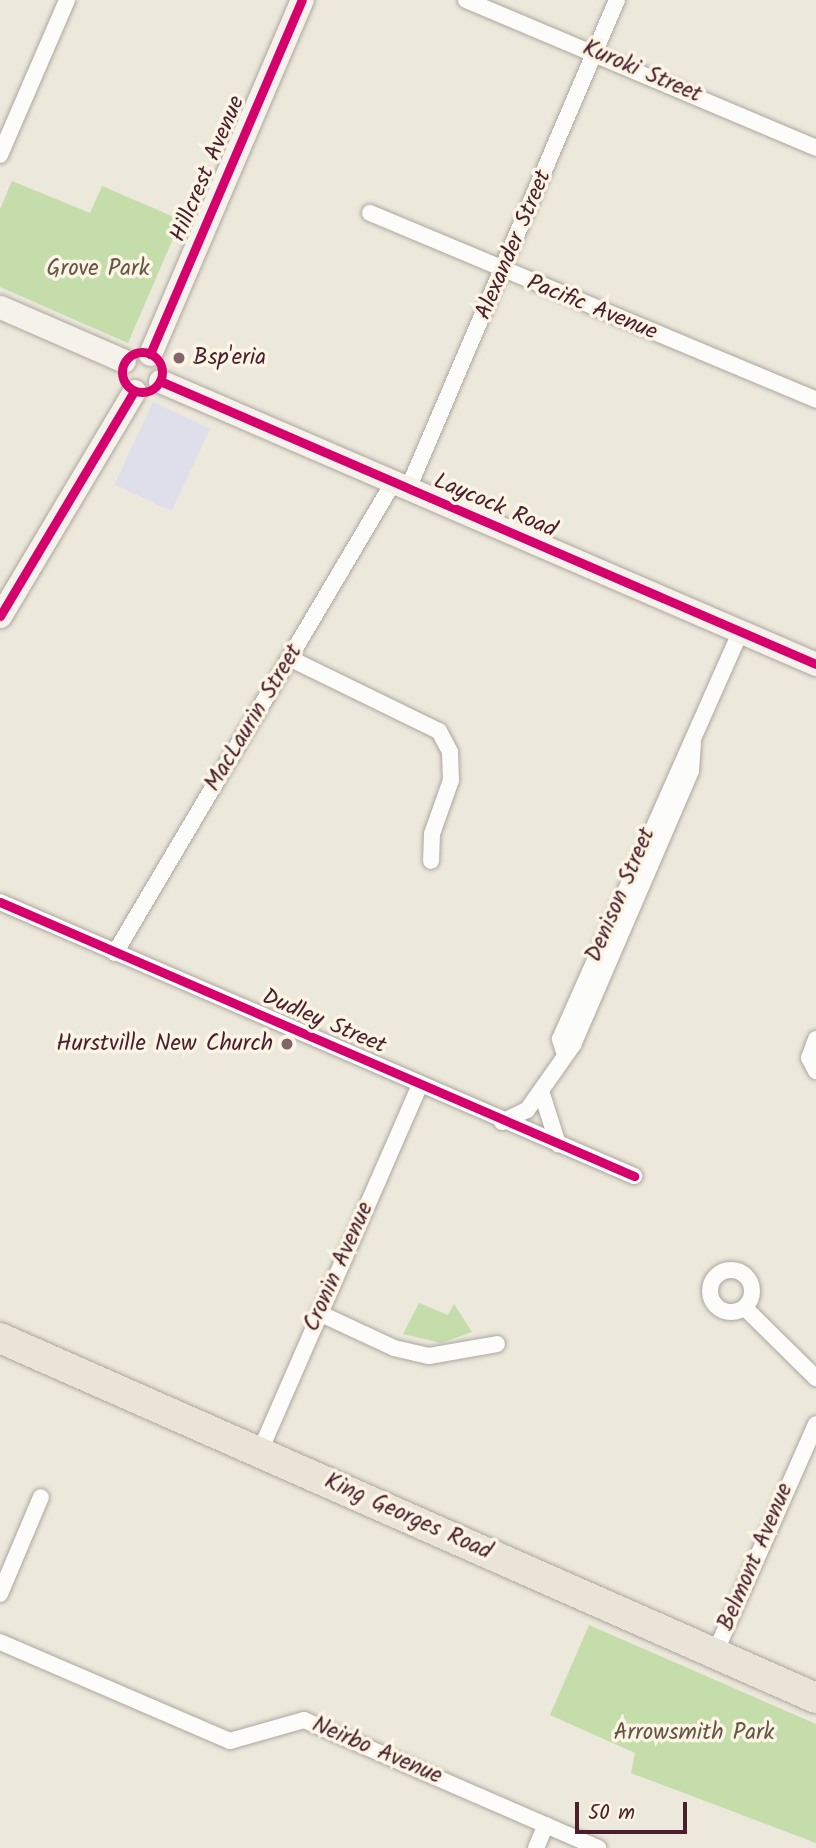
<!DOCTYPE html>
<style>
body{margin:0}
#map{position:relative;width:816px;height:1848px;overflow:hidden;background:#ece8db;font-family:Kalam,sans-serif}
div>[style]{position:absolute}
.built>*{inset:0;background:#dfdfec;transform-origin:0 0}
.green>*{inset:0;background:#c4ddaa}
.roads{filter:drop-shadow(0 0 2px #aea6a0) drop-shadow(0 0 2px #aea6a0)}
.street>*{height:16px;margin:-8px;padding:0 8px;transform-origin:8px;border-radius:8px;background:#fcfcfa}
.street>.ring{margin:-8px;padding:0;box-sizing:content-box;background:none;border:16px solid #fcfcfa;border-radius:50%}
.secondary>*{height:23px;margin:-11.5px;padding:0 11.5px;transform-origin:11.5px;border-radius:11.5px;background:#f5f1eb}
.highway>*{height:30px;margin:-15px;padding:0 15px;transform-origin:15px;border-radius:15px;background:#eae3d7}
.cycleway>*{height:9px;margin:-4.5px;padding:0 4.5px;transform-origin:4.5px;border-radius:4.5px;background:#d6006c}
.cycleway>.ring{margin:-4.5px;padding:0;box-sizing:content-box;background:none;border:9px solid #d6006c;border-radius:50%}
.dots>*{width:19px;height:19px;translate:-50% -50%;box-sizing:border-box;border:4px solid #fcf5e5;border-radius:50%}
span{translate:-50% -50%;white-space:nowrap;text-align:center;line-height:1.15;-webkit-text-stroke:7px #fcf5e5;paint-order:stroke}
.street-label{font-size:23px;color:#4a1f2b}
.park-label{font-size:23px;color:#655545}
.poi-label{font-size:23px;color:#4a1f2b}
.left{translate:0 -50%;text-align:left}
.right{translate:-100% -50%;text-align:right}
.scale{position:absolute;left:575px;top:1802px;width:112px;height:32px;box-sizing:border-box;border:4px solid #4a1f2b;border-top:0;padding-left:9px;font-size:21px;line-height:24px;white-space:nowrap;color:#4a1f2b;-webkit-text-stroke:5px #fcf5e5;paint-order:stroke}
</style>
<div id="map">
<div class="built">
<div style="left:153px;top:402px;width:63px;height:91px;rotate:25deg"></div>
</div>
<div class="green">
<div style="clip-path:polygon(12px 181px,90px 213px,102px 186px,181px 220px,128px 343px,0 287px,0 209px)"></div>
<div style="clip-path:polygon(419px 1303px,448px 1315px,454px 1304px,472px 1332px,441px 1343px,403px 1334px)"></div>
<div style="clip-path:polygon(589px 1625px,816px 1724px,816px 1843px,631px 1773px,635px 1753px,550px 1715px)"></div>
</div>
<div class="roads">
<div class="street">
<div style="left:466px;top:0;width:380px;rotate:22.9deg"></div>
<div style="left:0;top:155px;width:169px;rotate:-66.6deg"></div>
<div style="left:370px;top:213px;width:484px;rotate:22.7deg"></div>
<div style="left:408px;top:489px;width:532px;rotate:-66.86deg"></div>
<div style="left:289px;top:658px;width:167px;rotate:26deg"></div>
<div style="left:439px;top:731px;width:24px;rotate:62deg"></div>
<div style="left:450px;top:752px;width:28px;rotate:88deg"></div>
<div style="left:451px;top:780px;width:57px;rotate:109.4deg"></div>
<div style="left:432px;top:834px;width:27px;rotate:92deg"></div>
<div style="left:0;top:902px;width:691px;rotate:23.37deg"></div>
<div style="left:115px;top:953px;width:546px;rotate:-59.4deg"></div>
<div style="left:816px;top:1039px;width:20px;rotate:110deg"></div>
<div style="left:809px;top:1058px;width:15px;rotate:62deg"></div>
<div style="left:564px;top:1052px;width:14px;rotate:-107deg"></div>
<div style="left:560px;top:1039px;width:445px;rotate:-66.1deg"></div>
<div style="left:541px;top:1091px;width:56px;rotate:72.2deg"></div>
<div style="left:502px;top:1122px;width:28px;rotate:-26deg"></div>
<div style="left:527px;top:1110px;width:80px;rotate:-54.7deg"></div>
<div style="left:573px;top:1045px;width:298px;rotate:-66.7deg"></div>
<div style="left:691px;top:771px;width:28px;rotate:-86deg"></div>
<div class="ring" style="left:710px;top:1270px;width:26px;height:26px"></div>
<div style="left:745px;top:1308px;width:100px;rotate:44.6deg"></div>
<div style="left:319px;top:1313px;width:83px;rotate:25deg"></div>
<div style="left:394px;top:1348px;width:36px;rotate:13deg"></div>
<div style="left:429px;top:1356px;width:69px;rotate:-10deg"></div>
<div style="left:260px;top:1451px;width:400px;rotate:-66.4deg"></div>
<div style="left:0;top:1594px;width:105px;rotate:-67.1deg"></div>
<div style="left:0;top:1642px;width:250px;rotate:23.3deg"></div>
<div style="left:230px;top:1741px;width:77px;rotate:-15.8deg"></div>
<div style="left:304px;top:1720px;width:321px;rotate:23.5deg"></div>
<div style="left:715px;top:1653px;width:250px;rotate:-66.2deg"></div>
<div style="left:536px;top:1848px;width:25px;rotate:-67deg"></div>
</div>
<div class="secondary">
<div style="left:0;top:307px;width:135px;rotate:23.5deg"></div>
<div style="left:150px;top:354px;width:385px;rotate:-66.8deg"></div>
<div style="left:160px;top:381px;width:714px;rotate:23.34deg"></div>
<div style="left:0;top:616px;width:262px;rotate:-59.2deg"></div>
</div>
<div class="highway">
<div style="left:0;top:1338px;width:892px;rotate:23.81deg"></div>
</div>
</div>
<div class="cycleway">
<div class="ring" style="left:122px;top:352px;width:31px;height:31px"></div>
<div style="left:150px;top:354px;width:385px;rotate:-66.8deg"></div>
<div style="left:160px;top:381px;width:714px;rotate:23.34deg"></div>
<div style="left:0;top:616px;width:262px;rotate:-59.2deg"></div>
<div style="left:0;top:902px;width:691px;rotate:23.37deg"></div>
</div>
<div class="dots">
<div style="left:179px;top:358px;background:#836569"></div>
<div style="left:287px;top:1044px;background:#836569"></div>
</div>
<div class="street-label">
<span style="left:642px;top:72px;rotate:23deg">Kuroki Street</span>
<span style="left:208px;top:169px;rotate:-67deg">Hillcrest Avenue</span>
<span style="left:514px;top:245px;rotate:-67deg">Alexander Street</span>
<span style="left:592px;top:308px;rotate:22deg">Pacific Avenue</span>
<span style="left:495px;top:506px;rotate:23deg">Laycock Road</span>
<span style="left:254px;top:718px;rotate:-59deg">MacLaurin Street</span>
<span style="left:621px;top:895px;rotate:-67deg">Denison Street</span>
<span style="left:324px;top:1022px;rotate:23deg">Dudley Street</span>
<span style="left:339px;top:1267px;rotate:-66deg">Cronin Avenue</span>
<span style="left:408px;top:1517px;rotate:24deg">King Georges Road</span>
<span style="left:756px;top:1557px;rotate:-67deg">Belmont Avenue</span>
<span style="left:377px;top:1751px;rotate:23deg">Neirbo Avenue</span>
</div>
<div class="park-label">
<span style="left:98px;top:269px">Grove Park</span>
<span style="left:694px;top:1733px">Arrowsmith Park</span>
</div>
<div class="poi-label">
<span class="left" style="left:193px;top:358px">Bsp'eria</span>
<span class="right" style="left:273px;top:1044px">Hurstville New Church</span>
</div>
<div class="scale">50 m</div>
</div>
